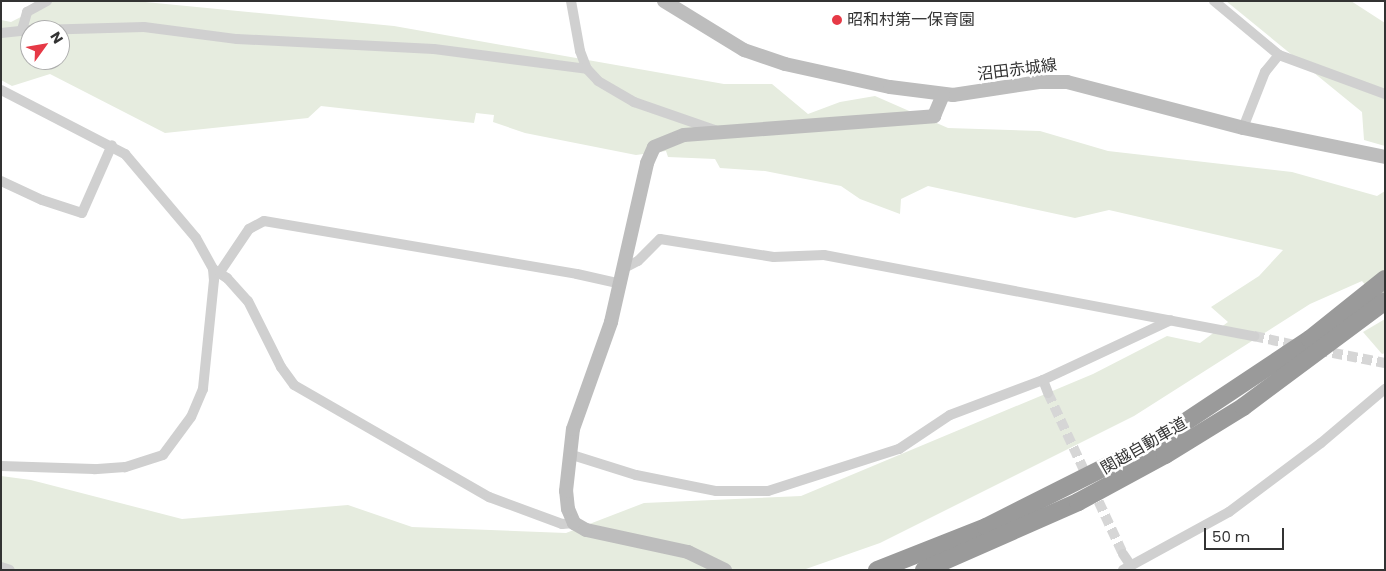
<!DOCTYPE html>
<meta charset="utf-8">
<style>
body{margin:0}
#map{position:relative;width:1386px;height:571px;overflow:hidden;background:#fff;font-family:Poppins,"Noto Sans JP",sans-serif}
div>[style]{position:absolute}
.green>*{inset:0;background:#e6ecdf}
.street-tunnel>*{height:10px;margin-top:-5px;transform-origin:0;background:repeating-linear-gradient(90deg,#d6d6d6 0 10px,transparent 0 15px)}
.street>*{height:10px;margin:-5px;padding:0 5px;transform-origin:5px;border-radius:5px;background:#d0d0d0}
.secondary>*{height:14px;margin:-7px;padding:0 7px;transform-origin:7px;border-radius:7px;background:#bdbdbd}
.highway>*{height:18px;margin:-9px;padding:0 9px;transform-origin:9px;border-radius:9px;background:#9a9a9a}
.dots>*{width:14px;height:14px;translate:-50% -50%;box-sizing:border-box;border:2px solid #fff;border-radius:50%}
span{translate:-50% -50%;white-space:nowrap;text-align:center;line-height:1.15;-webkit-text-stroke:5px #fff;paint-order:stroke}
.poi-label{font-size:16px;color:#333}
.left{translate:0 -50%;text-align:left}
.street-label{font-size:16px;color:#333}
.frame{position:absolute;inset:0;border:2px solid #333;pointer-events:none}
.north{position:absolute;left:20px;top:20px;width:50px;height:50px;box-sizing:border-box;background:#fff;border:1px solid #adadad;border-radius:50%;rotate:58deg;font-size:14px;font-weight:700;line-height:20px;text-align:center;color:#333}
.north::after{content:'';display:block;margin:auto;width:18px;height:22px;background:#e63946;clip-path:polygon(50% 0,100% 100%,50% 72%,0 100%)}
.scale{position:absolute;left:1204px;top:528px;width:80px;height:22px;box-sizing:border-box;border:2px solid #333;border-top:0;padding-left:6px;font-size:15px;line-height:18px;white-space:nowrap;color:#333;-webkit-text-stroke:4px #fff;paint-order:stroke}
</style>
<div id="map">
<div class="green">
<div style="clip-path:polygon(evenodd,52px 1px,135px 1px,394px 26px,724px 84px,772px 84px,808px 114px,840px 102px,875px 96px,948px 128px,1040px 131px,1108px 151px,1292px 172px,1377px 196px,1385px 191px,1385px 308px,1362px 281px,1310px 304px,1134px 416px,880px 543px,803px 570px,1px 570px,1px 476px,31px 480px,182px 519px,348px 505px,412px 527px,566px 533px,644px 503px,801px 496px,1093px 374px,1167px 336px,1200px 343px,1228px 322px,1211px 307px,1259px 276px,1283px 250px,1109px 210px,1075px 218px,928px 186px,901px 199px,900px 214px,860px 199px,841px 186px,765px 171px,720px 168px,715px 159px,668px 157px,666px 151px,636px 155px,525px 133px,493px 122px,494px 115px,476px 113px,474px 123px,321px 106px,308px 118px,165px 133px,50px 74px,12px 86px,1px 80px,1px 20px,11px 22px,52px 1px,30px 30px,60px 30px,60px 60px,30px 60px,30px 30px)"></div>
<div style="clip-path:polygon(1226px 1px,1351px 1px,1385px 23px,1385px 146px,1364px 140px,1362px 112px)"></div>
<div style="clip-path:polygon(1385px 319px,1385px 353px,1382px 354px,1363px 332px)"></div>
</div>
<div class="street-tunnel">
<div style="left:1254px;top:336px;width:46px;rotate:12.5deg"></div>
<div style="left:1318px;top:350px;width:68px;rotate:11deg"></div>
<div style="left:1048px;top:393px;width:178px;rotate:65deg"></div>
</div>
<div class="street">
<div style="left:571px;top:1px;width:51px;rotate:79.8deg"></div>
<div style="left:580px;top:51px;width:19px;rotate:69deg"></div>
<div style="left:587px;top:69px;width:16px;rotate:47deg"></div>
<div style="left:598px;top:81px;width:42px;rotate:30.3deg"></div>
<div style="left:634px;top:102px;width:86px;rotate:19.1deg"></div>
<div style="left:1214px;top:1px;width:85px;rotate:39.7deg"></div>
<div style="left:1279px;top:55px;width:113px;rotate:20.2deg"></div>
<div style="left:22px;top:30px;width:19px;rotate:-74deg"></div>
<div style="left:27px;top:12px;width:23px;rotate:-29deg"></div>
<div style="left:37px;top:30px;width:107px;rotate:-1.6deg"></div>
<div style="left:144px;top:27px;width:94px;rotate:7.4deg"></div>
<div style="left:237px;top:39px;width:197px;rotate:2.9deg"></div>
<div style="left:434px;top:49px;width:154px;rotate:7.4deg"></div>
<div style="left:1px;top:33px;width:29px;rotate:-6deg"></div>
<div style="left:1px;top:90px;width:140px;rotate:27.3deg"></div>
<div style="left:125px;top:154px;width:110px;rotate:49.8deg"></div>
<div style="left:196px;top:238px;width:35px;rotate:61deg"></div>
<div style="left:213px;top:269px;width:11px;rotate:85deg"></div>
<div style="left:214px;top:280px;width:110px;rotate:95.8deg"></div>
<div style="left:203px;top:389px;width:30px;rotate:113deg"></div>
<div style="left:191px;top:417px;width:47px;rotate:126.4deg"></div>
<div style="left:163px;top:455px;width:40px;rotate:162deg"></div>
<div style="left:125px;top:467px;width:31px;rotate:176deg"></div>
<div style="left:94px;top:469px;width:93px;rotate:-178.2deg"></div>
<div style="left:1243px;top:128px;width:60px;rotate:-68.6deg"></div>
<div style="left:1265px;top:72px;width:22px;rotate:-51deg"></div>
<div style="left:1px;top:181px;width:45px;rotate:24.9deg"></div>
<div style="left:42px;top:200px;width:42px;rotate:18deg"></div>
<div style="left:82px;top:213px;width:74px;rotate:-66.2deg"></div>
<div style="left:626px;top:267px;width:13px;rotate:-27deg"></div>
<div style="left:638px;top:261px;width:31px;rotate:-45deg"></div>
<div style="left:660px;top:239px;width:115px;rotate:9deg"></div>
<div style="left:774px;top:257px;width:50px;rotate:-2.3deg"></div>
<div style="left:824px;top:255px;width:438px;rotate:10.7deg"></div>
<div style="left:213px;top:269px;width:17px;rotate:33deg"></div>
<div style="left:227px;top:278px;width:31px;rotate:48deg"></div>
<div style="left:248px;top:301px;width:74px;rotate:63.4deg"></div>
<div style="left:281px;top:367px;width:22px;rotate:54deg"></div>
<div style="left:294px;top:385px;width:225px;rotate:29.9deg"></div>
<div style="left:489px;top:497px;width:78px;rotate:20.3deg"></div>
<div style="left:562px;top:524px;width:12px;rotate:-5deg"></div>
<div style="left:220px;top:272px;width:52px;rotate:-56deg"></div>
<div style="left:249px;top:229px;width:17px;rotate:-28deg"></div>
<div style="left:264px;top:221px;width:317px;rotate:9.6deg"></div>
<div style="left:577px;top:274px;width:45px;rotate:12.8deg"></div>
<div style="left:1043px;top:380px;width:14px;rotate:69deg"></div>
<div style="left:569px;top:454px;width:70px;rotate:17.4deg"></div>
<div style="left:636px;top:475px;width:82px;rotate:11.3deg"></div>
<div style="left:716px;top:491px;width:52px"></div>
<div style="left:768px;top:491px;width:138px;rotate:-17.8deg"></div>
<div style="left:899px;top:449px;width:61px;rotate:-33.7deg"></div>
<div style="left:950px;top:415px;width:99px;rotate:-20.6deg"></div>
<div style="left:1043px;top:380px;width:141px;rotate:-25.1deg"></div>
<div style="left:1123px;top:554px;width:14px;rotate:56deg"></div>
<div style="left:1px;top:567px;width:9px;rotate:18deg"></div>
<div style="left:1123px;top:570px;width:121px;rotate:-28.7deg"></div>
<div style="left:1229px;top:512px;width:115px;rotate:-36.9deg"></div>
<div style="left:1321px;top:443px;width:84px;rotate:-40.2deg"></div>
</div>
<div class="secondary">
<div style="left:664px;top:1px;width:94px;rotate:31.5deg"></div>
<div style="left:744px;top:50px;width:43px;rotate:18.9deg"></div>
<div style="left:785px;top:64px;width:107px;rotate:12.4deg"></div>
<div style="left:890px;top:87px;width:64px;rotate:7.2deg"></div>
<div style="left:953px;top:95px;width:87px;rotate:-8.6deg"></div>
<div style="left:1039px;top:82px;width:28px"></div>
<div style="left:1067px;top:82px;width:182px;rotate:14.6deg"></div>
<div style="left:1243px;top:128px;width:145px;rotate:11.5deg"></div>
<div style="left:725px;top:570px;width:41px;rotate:-154.1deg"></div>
<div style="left:688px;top:552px;width:104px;rotate:-167.8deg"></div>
<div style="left:586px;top:530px;width:14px;rotate:-150deg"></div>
<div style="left:574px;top:523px;width:15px;rotate:-113deg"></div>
<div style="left:568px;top:509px;width:18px;rotate:-96deg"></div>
<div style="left:566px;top:491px;width:62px;rotate:-83.6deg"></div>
<div style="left:573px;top:429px;width:114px;rotate:-70.4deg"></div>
<div style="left:611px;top:322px;width:163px;rotate:-77.2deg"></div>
<div style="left:647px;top:163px;width:17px;rotate:-66deg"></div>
<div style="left:654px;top:147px;width:32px;rotate:-22deg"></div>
<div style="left:684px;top:135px;width:251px;rotate:-4.3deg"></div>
<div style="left:934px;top:116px;width:23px;rotate:-67deg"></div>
</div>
<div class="highway">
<div style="left:877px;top:570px;width:117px;rotate:-21.5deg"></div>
<div style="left:986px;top:527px;width:189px;rotate:-26.7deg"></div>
<div style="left:1155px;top:442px;width:186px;rotate:-33.6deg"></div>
<div style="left:1310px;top:339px;width:96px;rotate:-38.7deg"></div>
<div style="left:924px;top:570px;width:168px;rotate:-23.8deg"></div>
<div style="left:1078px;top:502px;width:99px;rotate:-28.4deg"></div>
<div style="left:1165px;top:455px;width:92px;rotate:-31.6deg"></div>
<div style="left:1243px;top:407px;width:177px;rotate:-36.7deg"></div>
</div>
<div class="dots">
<div style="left:837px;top:20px;background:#e63946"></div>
</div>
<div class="poi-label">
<span class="left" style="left:847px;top:20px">昭和村第一保育園</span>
</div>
<div class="street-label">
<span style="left:1017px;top:70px;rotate:-7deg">沼田赤城線</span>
<span style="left:1144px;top:446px;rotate:-30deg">関越自動車道</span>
</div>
<div class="frame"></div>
<div class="north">N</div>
<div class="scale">50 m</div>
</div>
